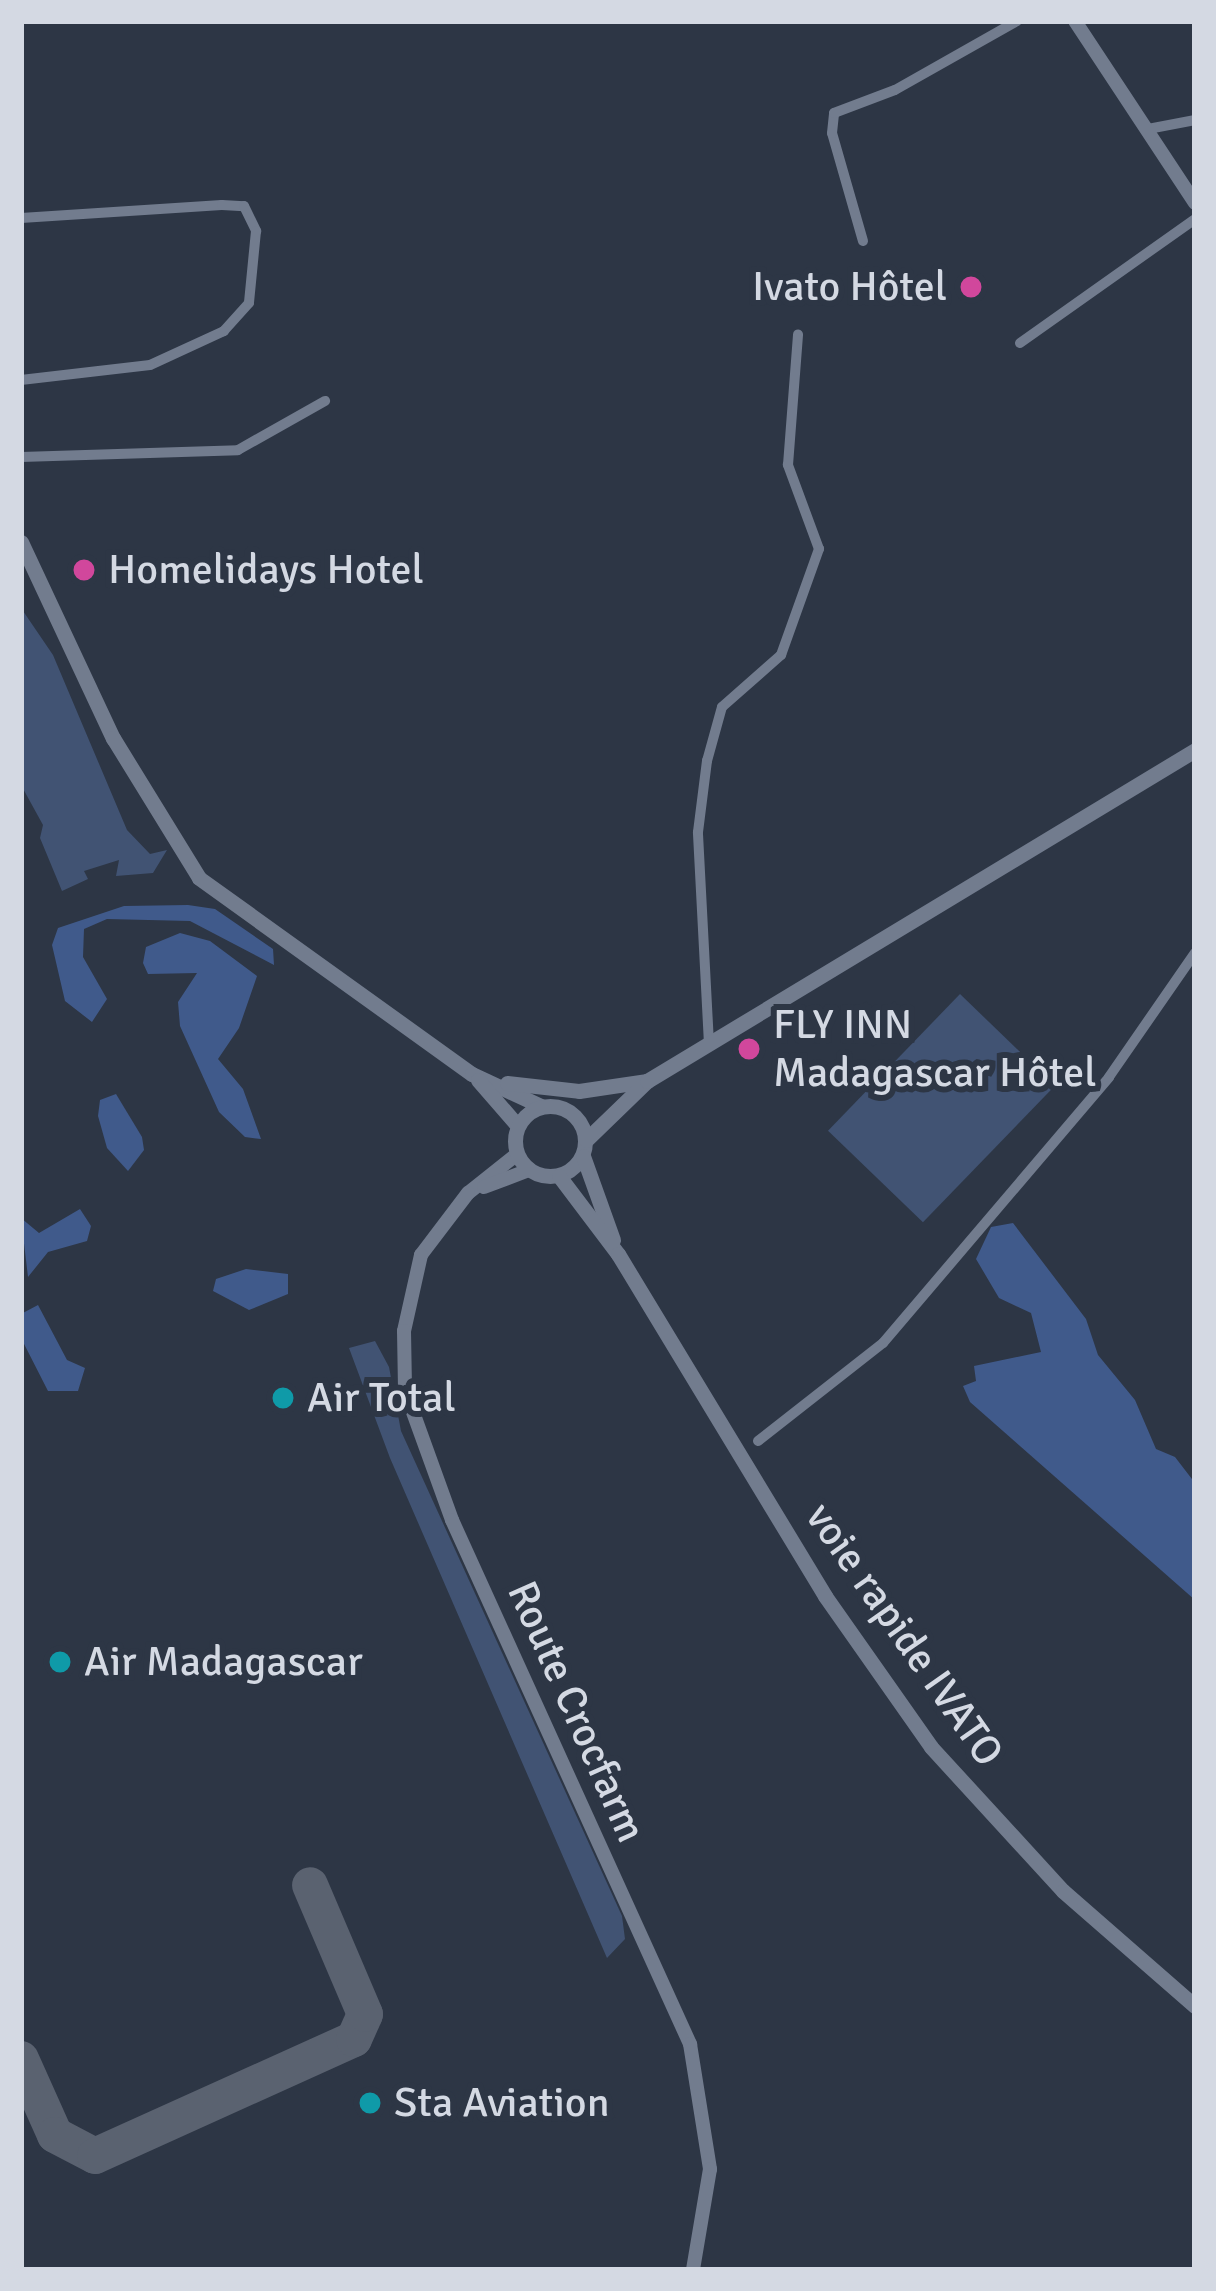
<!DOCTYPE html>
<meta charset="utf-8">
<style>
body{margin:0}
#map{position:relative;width:1216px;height:2291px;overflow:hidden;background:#2d3645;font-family:Signika,sans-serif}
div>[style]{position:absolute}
.green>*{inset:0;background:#415373;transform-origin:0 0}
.forest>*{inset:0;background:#405a8b}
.taxiway>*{height:36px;margin:-18px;padding:0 18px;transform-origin:18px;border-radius:18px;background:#5a6270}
.minor>*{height:10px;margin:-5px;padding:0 5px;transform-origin:5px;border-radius:5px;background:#727c8e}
.tertiary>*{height:14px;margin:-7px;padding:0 7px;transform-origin:7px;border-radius:7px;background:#727c8e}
.secondary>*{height:15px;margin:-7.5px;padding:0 7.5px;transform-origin:7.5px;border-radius:7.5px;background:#727c8e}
.secondary>.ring{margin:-7.5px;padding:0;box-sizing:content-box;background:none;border:15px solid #727c8e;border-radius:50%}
.dots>*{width:33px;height:33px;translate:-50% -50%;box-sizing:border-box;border:6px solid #2d3645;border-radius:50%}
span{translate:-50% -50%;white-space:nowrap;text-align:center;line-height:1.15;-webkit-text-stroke:12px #2d3645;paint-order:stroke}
.poi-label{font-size:42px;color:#d4d9e3}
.right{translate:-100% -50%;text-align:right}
.left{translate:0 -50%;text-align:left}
.street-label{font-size:42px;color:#d4d9e3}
.frame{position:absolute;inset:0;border:24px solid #d4d9e3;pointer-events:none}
</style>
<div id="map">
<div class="green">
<div style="clip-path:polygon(21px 608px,53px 655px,127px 830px,150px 854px,167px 850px,153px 873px,116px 876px,119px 860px,84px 871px,88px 879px,62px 891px,40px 838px,43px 825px,21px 785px)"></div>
<div style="left:960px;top:994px;width:132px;height:190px;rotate:44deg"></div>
<div style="clip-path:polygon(375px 1341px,389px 1367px,401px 1431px,622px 1916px,625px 1939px,607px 1958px,390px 1458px,349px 1348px)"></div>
</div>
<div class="forest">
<div style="clip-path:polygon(188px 905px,215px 909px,273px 949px,274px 965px,190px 921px,107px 919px,84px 929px,83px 957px,107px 999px,92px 1022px,65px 1001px,52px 945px,58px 928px,124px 906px)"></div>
<div style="clip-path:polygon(180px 933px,210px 941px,257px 976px,239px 1028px,218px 1059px,243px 1089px,261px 1139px,245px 1137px,219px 1112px,180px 1026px,178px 1002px,197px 973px,148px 974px,143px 963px,146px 947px)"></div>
<div style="clip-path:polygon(116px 1094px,142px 1137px,144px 1150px,128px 1171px,107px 1148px,98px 1116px,100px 1100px)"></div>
<div style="clip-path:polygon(80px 1209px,91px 1226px,87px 1241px,48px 1252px,28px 1277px,21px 1218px,39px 1233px)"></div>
<div style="clip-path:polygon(1013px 1223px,1086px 1319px,1098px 1355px,1135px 1400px,1156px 1449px,1175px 1457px,1195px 1483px,1195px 1600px,970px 1402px,963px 1386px,976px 1381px,974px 1366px,1041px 1352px,1031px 1313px,999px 1298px,976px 1259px,991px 1227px)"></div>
<div style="clip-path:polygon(246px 1269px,288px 1274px,288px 1294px,249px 1310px,213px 1291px,216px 1279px)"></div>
<div style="clip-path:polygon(38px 1305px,67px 1360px,85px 1368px,78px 1391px,48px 1391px,21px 1338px,21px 1314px)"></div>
</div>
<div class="taxiway">
<div style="left:21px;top:2059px;width:83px;rotate:65.9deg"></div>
<div style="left:55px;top:2135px;width:45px;rotate:27.7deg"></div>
<div style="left:95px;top:2156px;width:284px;rotate:-24.3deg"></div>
<div style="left:354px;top:2039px;width:27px;rotate:-66deg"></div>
<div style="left:365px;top:2014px;width:140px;rotate:-113.1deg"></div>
</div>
<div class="minor">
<div style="left:1148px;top:129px;width:48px;rotate:-10.8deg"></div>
<div style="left:21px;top:218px;width:201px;rotate:-3.7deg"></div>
<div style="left:222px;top:205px;width:22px;rotate:3deg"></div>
<div style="left:244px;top:206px;width:28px;rotate:64deg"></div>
<div style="left:256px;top:231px;width:72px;rotate:95.6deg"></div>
<div style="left:249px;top:303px;width:38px;rotate:132deg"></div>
<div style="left:224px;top:331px;width:81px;rotate:155.3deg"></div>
<div style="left:150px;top:365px;width:130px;rotate:173.4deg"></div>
<div style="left:863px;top:241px;width:112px;rotate:-106deg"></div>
<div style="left:832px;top:133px;width:20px;rotate:-84deg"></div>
<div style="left:834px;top:113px;width:65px;rotate:-20.7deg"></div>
<div style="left:895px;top:90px;width:140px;rotate:-29.5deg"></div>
<div style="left:1020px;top:343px;width:214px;rotate:-35.3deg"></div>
<div style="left:21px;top:457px;width:217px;rotate:-1.8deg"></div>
<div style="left:238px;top:450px;width:100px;rotate:-29.4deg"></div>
<div style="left:709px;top:1044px;width:212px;rotate:-93deg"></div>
<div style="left:698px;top:832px;width:72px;rotate:-82.8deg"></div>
<div style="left:707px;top:761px;width:56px;rotate:-74.5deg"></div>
<div style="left:722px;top:707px;width:79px;rotate:-41.4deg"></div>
<div style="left:781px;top:655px;width:113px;rotate:-70.3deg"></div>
<div style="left:819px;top:549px;width:90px;rotate:-110.3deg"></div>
<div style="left:788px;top:465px;width:131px;rotate:-85.6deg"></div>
<div style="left:758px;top:1441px;width:159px;rotate:-38.1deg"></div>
<div style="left:883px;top:1343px;width:349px;rotate:-49.6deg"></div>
<div style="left:1109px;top:1077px;width:151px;rotate:-55.3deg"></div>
</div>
<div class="tertiary">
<div style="left:1075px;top:21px;width:218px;rotate:56.6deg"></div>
<div style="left:516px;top:1155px;width:61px;rotate:141.6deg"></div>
<div style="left:468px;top:1193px;width:78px;rotate:127.2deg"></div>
<div style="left:421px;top:1255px;width:78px;rotate:102.6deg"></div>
<div style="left:404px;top:1331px;width:59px;rotate:89deg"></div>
<div style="left:405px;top:1390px;width:138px;rotate:70.1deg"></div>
<div style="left:452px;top:1520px;width:576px;rotate:65.57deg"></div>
<div style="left:690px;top:2044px;width:127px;rotate:80.9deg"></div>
<div style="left:710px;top:2169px;width:102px;rotate:99.6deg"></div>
<div style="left:484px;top:1187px;width:48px;rotate:-20.7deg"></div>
</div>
<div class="secondary">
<div style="left:21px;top:542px;width:217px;rotate:64.9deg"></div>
<div style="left:113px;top:738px;width:164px;rotate:58.4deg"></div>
<div style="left:199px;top:878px;width:336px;rotate:35.7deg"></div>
<div style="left:472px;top:1074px;width:76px;rotate:24.9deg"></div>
<div style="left:478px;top:1080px;width:60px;rotate:49.1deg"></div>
<div style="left:507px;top:1083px;width:72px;rotate:6.3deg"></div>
<div style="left:579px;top:1091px;width:69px;rotate:-8.4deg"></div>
<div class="ring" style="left:515px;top:1106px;width:55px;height:55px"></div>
<div style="left:586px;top:1140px;width:85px;rotate:-44deg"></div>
<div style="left:647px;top:1081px;width:640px;rotate:-31.13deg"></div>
<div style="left:583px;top:1156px;width:89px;rotate:70.3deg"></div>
<div style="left:559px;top:1176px;width:98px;rotate:52.9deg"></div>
<div style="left:618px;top:1254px;width:400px;rotate:58.8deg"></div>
<div style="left:825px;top:1596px;width:184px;rotate:54.9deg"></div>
<div style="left:931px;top:1747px;width:195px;rotate:47.5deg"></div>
<div style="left:1063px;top:1891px;width:175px;rotate:41.1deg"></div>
</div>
<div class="dots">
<div style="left:971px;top:287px;background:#d1479c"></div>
<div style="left:84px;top:570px;background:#d1479c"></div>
<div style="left:749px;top:1049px;background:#d1479c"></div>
<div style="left:283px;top:1398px;background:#0f9aa8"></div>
<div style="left:60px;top:1662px;background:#0f9aa8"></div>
<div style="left:370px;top:2103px;background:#0f9aa8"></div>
</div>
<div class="poi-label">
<span class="right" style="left:947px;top:287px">Ivato Hôtel</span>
<span class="left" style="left:108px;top:570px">Homelidays Hotel</span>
<span class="left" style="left:773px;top:1049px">FLY INN<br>Madagascar Hôtel</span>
<span class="left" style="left:307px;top:1398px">Air Total</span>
<span class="left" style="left:84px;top:1662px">Air Madagascar</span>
<span class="left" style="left:394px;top:2103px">Sta Aviation</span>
</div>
<div class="street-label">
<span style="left:904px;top:1635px;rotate:55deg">voie rapide IVATO</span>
<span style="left:576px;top:1712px;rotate:66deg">Route Crocfarm</span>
</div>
<div class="frame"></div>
</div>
